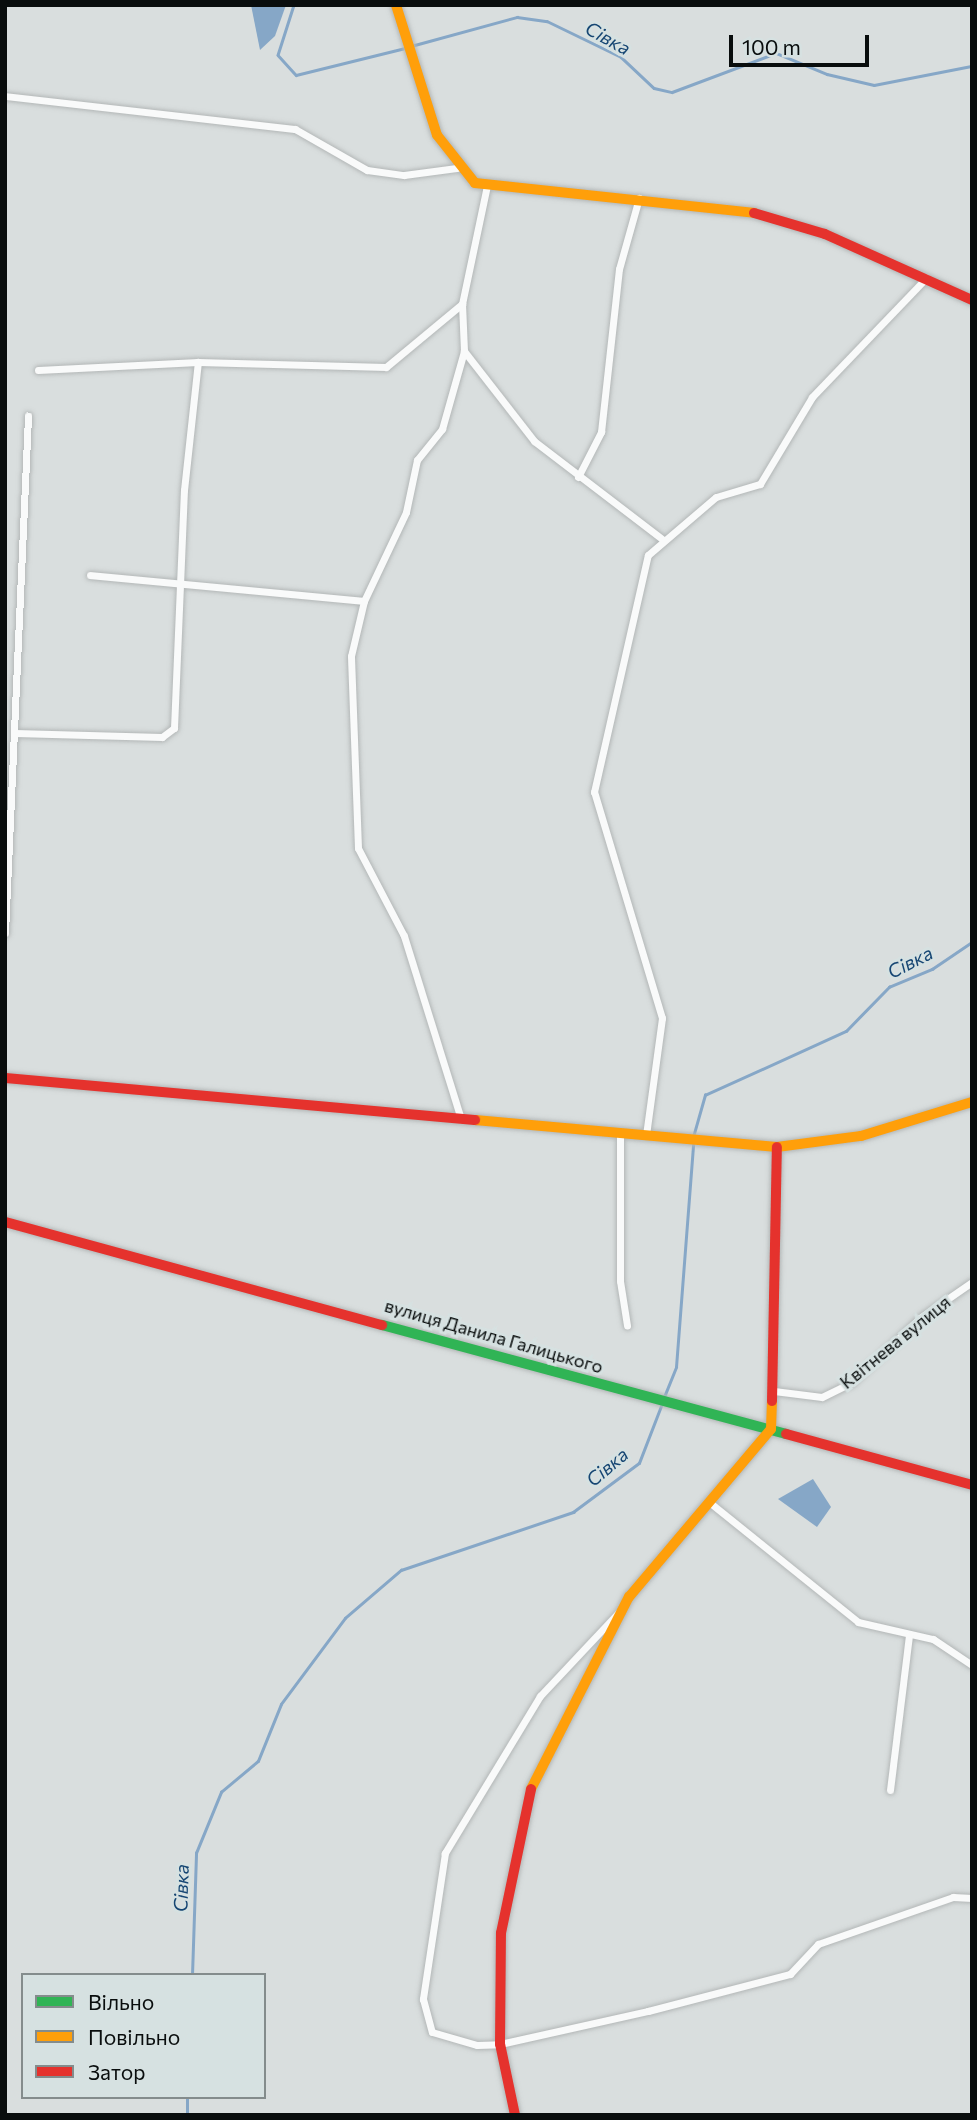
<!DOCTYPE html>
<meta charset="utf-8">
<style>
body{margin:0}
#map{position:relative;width:977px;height:2120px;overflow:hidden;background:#d9dede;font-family:Commissioner,sans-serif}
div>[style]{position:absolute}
.water>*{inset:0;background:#86a7c7}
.stream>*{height:2.5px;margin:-1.25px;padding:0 1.25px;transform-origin:1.25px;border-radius:1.25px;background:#86a7c7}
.roads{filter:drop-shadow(0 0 2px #b3b7b7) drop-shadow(0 0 2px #b3b7b7)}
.street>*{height:7px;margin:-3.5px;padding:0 3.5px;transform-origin:3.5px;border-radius:3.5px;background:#f9fafa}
.fast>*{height:10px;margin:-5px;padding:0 5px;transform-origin:5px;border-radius:5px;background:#30b455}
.slow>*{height:10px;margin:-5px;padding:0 5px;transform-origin:5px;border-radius:5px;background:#ff9f0a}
.jam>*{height:10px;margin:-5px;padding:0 5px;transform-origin:5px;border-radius:5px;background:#e5322d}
span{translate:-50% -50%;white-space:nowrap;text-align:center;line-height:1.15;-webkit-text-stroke:6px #d6e1e1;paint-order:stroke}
.street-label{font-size:18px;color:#090d0d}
.water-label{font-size:19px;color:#164673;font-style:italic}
.frame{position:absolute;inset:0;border:7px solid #090d0d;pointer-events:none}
.legend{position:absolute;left:21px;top:1973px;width:245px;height:126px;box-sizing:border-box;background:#d6e1e1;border:2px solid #848c8c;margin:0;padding:9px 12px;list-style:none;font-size:21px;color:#090d0d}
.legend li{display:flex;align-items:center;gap:14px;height:35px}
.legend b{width:35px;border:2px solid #848c8c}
.scale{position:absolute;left:729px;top:35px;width:140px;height:32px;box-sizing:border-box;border:4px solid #090d0d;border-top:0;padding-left:9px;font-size:21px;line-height:24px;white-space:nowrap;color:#090d0d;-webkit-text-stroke:5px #d6e1e1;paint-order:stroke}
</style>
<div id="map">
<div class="water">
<div style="clip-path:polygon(251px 5px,286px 5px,275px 36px,260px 50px)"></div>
<div style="clip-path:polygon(813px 1479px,831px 1507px,817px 1527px,778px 1499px)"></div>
</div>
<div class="stream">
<div style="left:294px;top:5px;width:52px;rotate:107.7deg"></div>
<div style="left:278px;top:55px;width:27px;rotate:48deg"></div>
<div style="left:296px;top:75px;width:112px;rotate:-13.9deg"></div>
<div style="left:411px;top:46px;width:110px;rotate:-15.3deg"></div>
<div style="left:517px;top:17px;width:30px;rotate:8deg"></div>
<div style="left:547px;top:21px;width:82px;rotate:25.9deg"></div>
<div style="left:621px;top:57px;width:45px;rotate:43.2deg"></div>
<div style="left:654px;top:88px;width:18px;rotate:13deg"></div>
<div style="left:672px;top:92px;width:111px;rotate:-20.6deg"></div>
<div style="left:776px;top:53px;width:55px;rotate:22.4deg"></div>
<div style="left:827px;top:74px;width:48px;rotate:13.2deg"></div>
<div style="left:874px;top:85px;width:100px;rotate:-11deg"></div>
<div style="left:693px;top:1137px;width:44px;rotate:-74.1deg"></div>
<div style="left:705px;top:1095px;width:155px;rotate:-24.4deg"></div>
<div style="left:846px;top:1031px;width:62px;rotate:-45.7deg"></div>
<div style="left:889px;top:987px;width:47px;rotate:-22.7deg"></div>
<div style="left:932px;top:969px;width:48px;rotate:-34deg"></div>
<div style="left:664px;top:1397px;width:32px;rotate:-68deg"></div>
<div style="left:676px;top:1367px;width:224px;rotate:-85.6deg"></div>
<div style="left:192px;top:1975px;width:122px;rotate:-88.1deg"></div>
<div style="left:196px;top:1853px;width:66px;rotate:-67.7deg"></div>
<div style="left:221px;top:1792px;width:48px;rotate:-40deg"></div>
<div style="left:258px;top:1761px;width:61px;rotate:-68deg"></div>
<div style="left:281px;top:1704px;width:107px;rotate:-53.3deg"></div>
<div style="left:345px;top:1618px;width:74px;rotate:-40.6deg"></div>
<div style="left:401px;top:1570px;width:182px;rotate:-18.6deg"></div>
<div style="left:573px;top:1512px;width:82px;rotate:-36.6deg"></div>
<div style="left:639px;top:1463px;width:61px;rotate:-68.9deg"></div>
<div style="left:187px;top:2115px;width:18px;rotate:-90deg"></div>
</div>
<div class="roads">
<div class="street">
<div style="left:5px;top:96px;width:292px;rotate:6.5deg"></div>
<div style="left:295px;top:129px;width:83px;rotate:29.7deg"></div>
<div style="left:367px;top:170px;width:37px;rotate:8deg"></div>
<div style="left:404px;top:175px;width:53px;rotate:-7.5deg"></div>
<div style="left:464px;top:351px;width:114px;rotate:52.1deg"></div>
<div style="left:534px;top:441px;width:160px;rotate:37.4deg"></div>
<div style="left:38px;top:370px;width:160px;rotate:-2.9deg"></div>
<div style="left:198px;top:362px;width:188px;rotate:1.5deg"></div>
<div style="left:386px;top:367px;width:99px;rotate:-39.7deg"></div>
<div style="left:578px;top:477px;width:51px;rotate:-62.9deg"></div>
<div style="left:601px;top:432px;width:164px;rotate:-83.7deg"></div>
<div style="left:619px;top:269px;width:74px;rotate:-74.3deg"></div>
<div style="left:90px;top:575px;width:275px;rotate:5.4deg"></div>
<div style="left:15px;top:733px;width:147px;rotate:1.6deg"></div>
<div style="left:162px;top:737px;width:15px;rotate:-37deg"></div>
<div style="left:174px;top:728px;width:238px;rotate:-87.6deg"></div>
<div style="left:184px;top:490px;width:129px;rotate:-83.8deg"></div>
<div style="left:5px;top:933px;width:518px;rotate:-87.45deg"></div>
<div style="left:461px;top:1119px;width:192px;rotate:-107.3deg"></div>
<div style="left:404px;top:936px;width:99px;rotate:-117.6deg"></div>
<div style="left:358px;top:848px;width:192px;rotate:-92.1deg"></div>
<div style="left:351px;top:656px;width:57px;rotate:-76.7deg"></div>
<div style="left:364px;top:601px;width:98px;rotate:-64.7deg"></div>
<div style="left:406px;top:512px;width:53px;rotate:-78.1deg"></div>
<div style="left:417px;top:460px;width:40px;rotate:-51deg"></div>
<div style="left:442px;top:429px;width:81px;rotate:-74.2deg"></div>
<div style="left:464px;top:351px;width:47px;rotate:-92.4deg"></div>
<div style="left:462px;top:304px;width:122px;rotate:-78.1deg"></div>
<div style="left:620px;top:1133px;width:148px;rotate:90deg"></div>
<div style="left:620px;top:1281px;width:45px;rotate:81deg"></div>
<div style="left:646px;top:1135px;width:118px;rotate:-82.2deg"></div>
<div style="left:662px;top:1018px;width:236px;rotate:-106.7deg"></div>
<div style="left:594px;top:792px;width:243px;rotate:-77.2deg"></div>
<div style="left:648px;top:555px;width:89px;rotate:-40.5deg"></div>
<div style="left:716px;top:497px;width:46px;rotate:-16.5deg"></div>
<div style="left:760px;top:484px;width:101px;rotate:-59.1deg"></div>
<div style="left:812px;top:397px;width:165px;rotate:-46.2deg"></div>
<div style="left:774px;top:1391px;width:48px;rotate:7.1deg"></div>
<div style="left:822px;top:1397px;width:32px;rotate:-26deg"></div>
<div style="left:851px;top:1383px;width:95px;rotate:-43.3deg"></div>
<div style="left:920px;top:1318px;width:63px;rotate:-34.7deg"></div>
<div style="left:709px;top:1502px;width:191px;rotate:38.8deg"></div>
<div style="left:858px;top:1622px;width:77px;rotate:12.8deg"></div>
<div style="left:933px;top:1639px;width:47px;rotate:33.7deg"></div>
<div style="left:618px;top:1613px;width:114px;rotate:133.2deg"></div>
<div style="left:540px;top:1696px;width:184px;rotate:121.2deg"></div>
<div style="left:445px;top:1853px;width:148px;rotate:98.6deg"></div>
<div style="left:423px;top:1999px;width:34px;rotate:75deg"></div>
<div style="left:432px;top:2032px;width:47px;rotate:16.1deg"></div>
<div style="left:477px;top:2045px;width:23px;rotate:-2deg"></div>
<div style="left:500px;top:2044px;width:152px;rotate:-12.6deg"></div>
<div style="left:648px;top:2011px;width:147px;rotate:-14.6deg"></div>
<div style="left:790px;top:1974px;width:41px;rotate:-47deg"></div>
<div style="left:818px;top:1944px;width:143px;rotate:-19.2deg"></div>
<div style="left:953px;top:1897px;width:19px;rotate:3deg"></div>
<div style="left:890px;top:1790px;width:156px;rotate:-83deg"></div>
</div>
<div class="fast">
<div style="left:382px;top:1325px;width:418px;rotate:15.1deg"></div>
</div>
<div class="slow">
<div style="left:396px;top:5px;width:136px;rotate:72.5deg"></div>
<div style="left:437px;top:135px;width:61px;rotate:51.6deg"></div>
<div style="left:475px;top:183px;width:281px;rotate:6.1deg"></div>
<div style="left:475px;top:1120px;width:303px;rotate:5.1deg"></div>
<div style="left:777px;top:1147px;width:85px;rotate:-7.5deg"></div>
<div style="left:861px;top:1136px;width:116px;rotate:-17deg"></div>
<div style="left:531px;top:1789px;width:216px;rotate:-63deg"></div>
<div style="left:629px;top:1597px;width:220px;rotate:-49.8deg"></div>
<div style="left:771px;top:1429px;width:28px;rotate:-88deg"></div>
</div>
<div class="jam">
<div style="left:754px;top:213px;width:74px;rotate:16.5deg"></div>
<div style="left:825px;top:234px;width:161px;rotate:24.2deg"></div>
<div style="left:5px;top:1078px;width:472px;rotate:5.1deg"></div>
<div style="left:5px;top:1222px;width:391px;rotate:15.3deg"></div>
<div style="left:772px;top:1401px;width:254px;rotate:-88.9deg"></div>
<div style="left:786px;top:1434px;width:193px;rotate:15.3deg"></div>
<div style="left:515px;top:2115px;width:73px;rotate:-101.9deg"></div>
<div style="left:500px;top:2044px;width:111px;rotate:-89.5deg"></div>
<div style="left:501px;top:1933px;width:147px;rotate:-78.2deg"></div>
</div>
</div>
<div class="street-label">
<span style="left:494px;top:1336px;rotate:16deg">вулиця Данила Галицького</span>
<span style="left:895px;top:1342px;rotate:-39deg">Квітнева вулиця</span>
</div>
<div class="water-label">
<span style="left:608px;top:38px;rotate:29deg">Сівка</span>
<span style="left:910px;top:962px;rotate:-27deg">Сівка</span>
<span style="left:607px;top:1467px;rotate:-40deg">Сівка</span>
<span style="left:181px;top:1888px;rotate:-88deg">Сівка</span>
</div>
<div class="frame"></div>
<ul class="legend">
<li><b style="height:9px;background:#30b455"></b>Вільно</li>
<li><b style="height:9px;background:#ff9f0a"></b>Повільно</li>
<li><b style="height:9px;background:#e5322d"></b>Затор</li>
</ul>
<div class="scale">100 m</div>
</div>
